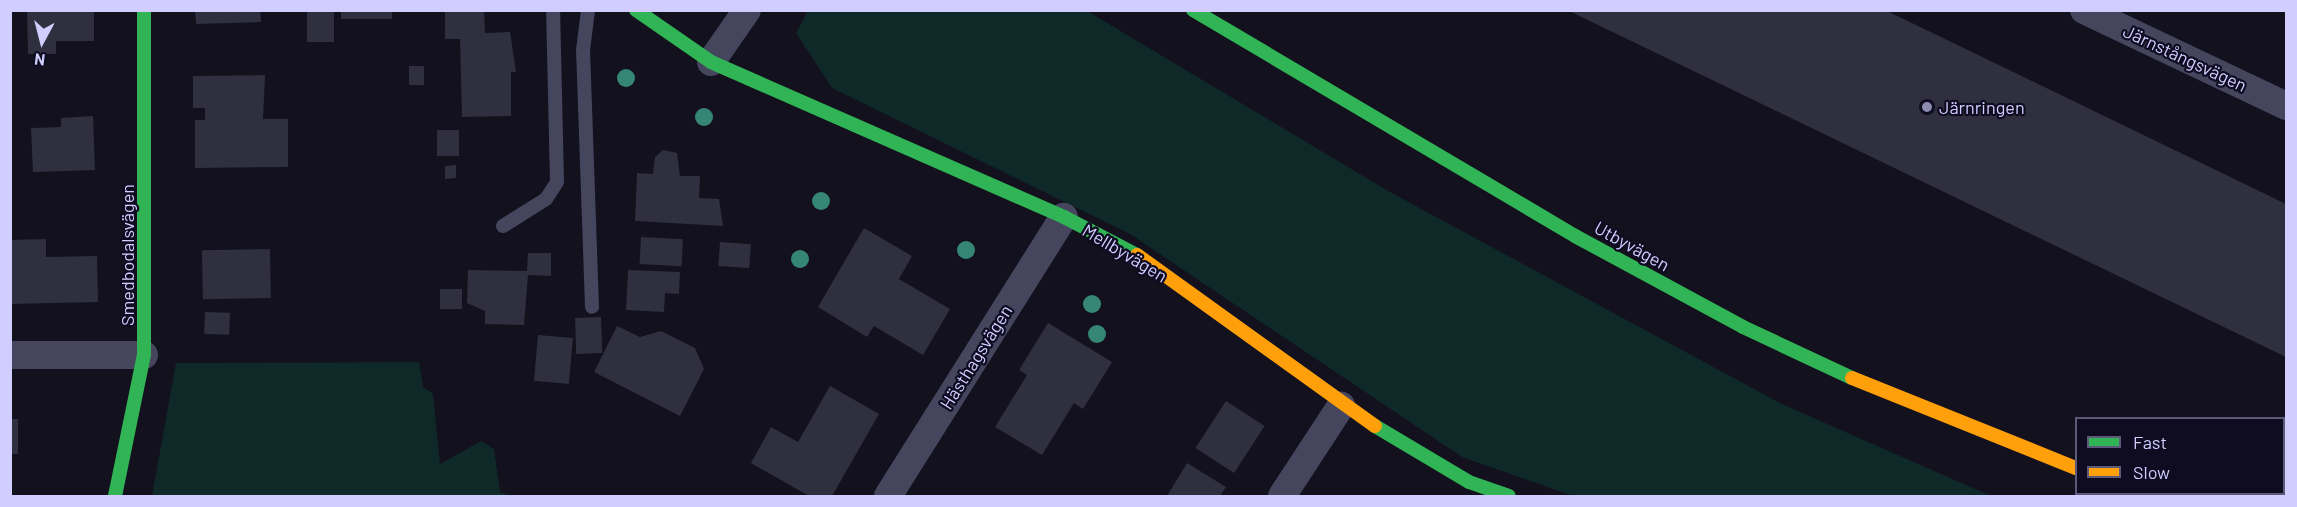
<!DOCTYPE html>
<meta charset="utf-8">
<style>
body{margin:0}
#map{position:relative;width:2297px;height:507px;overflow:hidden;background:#12111d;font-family:Barlow,sans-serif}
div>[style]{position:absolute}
.green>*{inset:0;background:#0f2828}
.building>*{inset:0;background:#302f3f;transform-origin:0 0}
.lane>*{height:14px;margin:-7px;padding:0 7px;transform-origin:7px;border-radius:7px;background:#45455e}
.street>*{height:28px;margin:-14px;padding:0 14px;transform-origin:14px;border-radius:14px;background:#45455e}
.fast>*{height:14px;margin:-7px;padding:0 7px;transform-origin:7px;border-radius:7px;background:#30b455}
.slow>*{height:14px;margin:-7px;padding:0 7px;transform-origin:7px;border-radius:7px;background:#ff9f0a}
.trees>*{width:18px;height:18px;margin:-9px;border-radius:50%;background:#358675}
.dots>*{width:16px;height:16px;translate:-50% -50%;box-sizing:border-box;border:3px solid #0f0c22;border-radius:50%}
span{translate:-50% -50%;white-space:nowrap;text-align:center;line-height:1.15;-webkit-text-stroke:4.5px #0f0c22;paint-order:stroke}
.street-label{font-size:18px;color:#d1cdff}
.poi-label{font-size:18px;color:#d1cdff}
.left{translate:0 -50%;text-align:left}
.frame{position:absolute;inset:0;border:12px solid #d1cdff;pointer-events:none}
.legend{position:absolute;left:2075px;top:417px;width:210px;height:78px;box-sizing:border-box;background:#0f0c22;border:2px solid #5d597a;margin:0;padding:8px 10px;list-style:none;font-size:18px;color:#d1cdff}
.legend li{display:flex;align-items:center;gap:12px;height:30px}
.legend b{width:30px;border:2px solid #5d597a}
.north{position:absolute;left:12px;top:12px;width:60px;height:60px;-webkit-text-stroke:4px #0f0c22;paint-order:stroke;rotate:187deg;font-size:16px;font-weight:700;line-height:24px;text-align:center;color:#d1cdff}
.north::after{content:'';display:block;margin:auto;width:21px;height:27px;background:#d1cdff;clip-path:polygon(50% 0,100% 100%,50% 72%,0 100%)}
</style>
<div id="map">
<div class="green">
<div style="clip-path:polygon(808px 11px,1087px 11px,1390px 192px,1782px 404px,1991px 496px,1573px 496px,1462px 457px,1130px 234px,832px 88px,796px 33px)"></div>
<div style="clip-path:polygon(419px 362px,423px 387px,433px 394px,440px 464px,481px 441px,494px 449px,500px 492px,511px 496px,152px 496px,176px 363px)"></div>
</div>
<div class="building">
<div style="clip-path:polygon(27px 10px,94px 10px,94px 41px,56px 41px,56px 54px,28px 54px)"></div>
<div style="clip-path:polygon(195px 10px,260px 10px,261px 22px,196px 24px)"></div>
<div style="left:307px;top:10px;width:27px;height:32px"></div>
<div style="left:341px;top:10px;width:51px;height:9px"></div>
<div style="clip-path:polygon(445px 10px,484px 10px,485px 33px,510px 32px,516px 72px,511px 72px,511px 116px,462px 117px,460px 39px,445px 39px)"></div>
<div style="clip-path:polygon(1567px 10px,1885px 10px,2286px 204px,2286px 357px)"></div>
<div style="left:409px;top:66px;width:15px;height:19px"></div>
<div style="clip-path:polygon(265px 75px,263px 119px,288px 119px,288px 167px,195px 168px,195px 120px,205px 120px,205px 108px,193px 108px,193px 76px)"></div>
<div style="clip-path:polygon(93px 116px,95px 170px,33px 172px,31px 128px,61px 127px,61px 118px)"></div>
<div style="left:459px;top:130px;width:26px;height:22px;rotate:90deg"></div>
<div style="clip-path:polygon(663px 150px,677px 153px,680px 176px,700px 176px,699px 198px,719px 199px,723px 226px,635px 221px,637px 173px,653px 174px,655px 157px)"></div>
<div style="clip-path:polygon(456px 165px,456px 178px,445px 179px,445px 166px)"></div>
<div style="clip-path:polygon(864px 228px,912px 256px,899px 279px,950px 309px,923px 355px,874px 326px,867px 337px,818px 307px)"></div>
<div style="left:641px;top:237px;width:42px;height:27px;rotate:3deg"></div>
<div style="clip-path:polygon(46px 239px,46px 257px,97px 256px,98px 302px,10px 304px,10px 240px)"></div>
<div style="left:720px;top:242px;width:31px;height:24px;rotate:4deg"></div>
<div style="left:270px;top:249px;width:49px;height:68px;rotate:89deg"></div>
<div style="clip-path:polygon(528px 253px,551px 253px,551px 276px,528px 275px,524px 325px,485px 324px,485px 311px,467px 303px,468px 270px,527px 271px)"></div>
<div style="clip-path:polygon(628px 270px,680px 272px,679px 294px,665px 293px,664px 312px,626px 310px)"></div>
<div style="left:440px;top:289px;width:22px;height:20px"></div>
<div style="left:205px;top:312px;width:25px;height:22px;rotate:2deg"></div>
<div style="left:601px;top:317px;width:36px;height:26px;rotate:88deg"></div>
<div style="clip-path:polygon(1048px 323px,1112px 362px,1083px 409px,1074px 403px,1042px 455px,995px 427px,1027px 375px,1019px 370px)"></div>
<div style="clip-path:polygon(617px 326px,640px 337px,661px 331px,695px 348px,704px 369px,680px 416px,594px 372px)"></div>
<div style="left:538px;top:335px;width:35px;height:46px;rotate:5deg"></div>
<div style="clip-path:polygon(830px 386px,879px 414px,832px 496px,809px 496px,751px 463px,771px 427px,798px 442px)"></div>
<div style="left:1226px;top:401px;width:46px;height:56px;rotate:33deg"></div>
<div style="left:10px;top:419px;width:8px;height:35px"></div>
<div style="clip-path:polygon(1187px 463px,1226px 487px,1220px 496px,1167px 496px)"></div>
</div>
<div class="lane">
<div style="left:588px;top:10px;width:39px;rotate:97deg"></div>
<div style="left:583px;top:49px;width:258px;rotate:88deg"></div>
<div style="left:503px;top:226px;width:51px;rotate:-32.1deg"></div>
<div style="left:546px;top:199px;width:20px;rotate:-57deg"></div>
<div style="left:557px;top:182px;width:172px;rotate:-91.3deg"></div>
</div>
<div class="street">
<div style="left:2084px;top:10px;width:224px;rotate:25.4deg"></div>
<div style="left:711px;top:62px;width:63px;rotate:-55.3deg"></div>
<div style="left:10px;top:355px;width:134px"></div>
<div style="left:888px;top:496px;width:330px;rotate:-57.8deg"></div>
<div style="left:1282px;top:496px;width:108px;rotate:-56.8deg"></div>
</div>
<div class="fast">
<div style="left:636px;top:10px;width:91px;rotate:34.7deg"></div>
<div style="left:711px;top:62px;width:386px;rotate:23.7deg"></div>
<div style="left:1064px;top:217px;width:82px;rotate:27.5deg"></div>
<div style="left:1193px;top:10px;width:444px;rotate:30.6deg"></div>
<div style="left:1575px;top:236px;width:191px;rotate:28.4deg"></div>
<div style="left:1743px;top:327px;width:120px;rotate:25.1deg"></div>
<div style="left:1375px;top:426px;width:109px;rotate:30.8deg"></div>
<div style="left:1469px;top:482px;width:42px;rotate:19.3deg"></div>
<div style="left:115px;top:496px;width:144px;rotate:-78.4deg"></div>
<div style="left:144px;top:355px;width:345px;rotate:-90deg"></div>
</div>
<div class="slow">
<div style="left:1137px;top:255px;width:293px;rotate:35.7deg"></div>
<div style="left:1852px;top:378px;width:241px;rotate:21.9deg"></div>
<div style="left:2143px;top:494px;width:9px;rotate:13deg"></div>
</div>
<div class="trees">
<div style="left:626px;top:78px"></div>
<div style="left:704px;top:117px"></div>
<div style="left:821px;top:201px"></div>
<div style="left:966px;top:250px"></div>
<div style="left:800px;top:259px"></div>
<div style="left:1092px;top:304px"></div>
<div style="left:1097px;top:334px"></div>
</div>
<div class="dots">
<div style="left:1927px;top:107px;background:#8e8bb0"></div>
</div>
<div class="street-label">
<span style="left:2185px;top:58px;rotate:25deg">Järnstångsvägen</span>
<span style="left:1632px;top:246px;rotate:29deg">Utbyvägen</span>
<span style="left:1125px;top:253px;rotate:31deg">Mellbyvägen</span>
<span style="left:127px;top:255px;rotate:-90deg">Smedbodalsvägen</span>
<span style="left:976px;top:357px;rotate:-58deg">Hästhagsvägen</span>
</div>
<div class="poi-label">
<span class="left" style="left:1939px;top:107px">Järnringen</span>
</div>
<div class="frame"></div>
<ul class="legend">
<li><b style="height:8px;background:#30b455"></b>Fast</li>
<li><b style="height:8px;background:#ff9f0a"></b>Slow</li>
</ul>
<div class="north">N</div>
</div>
